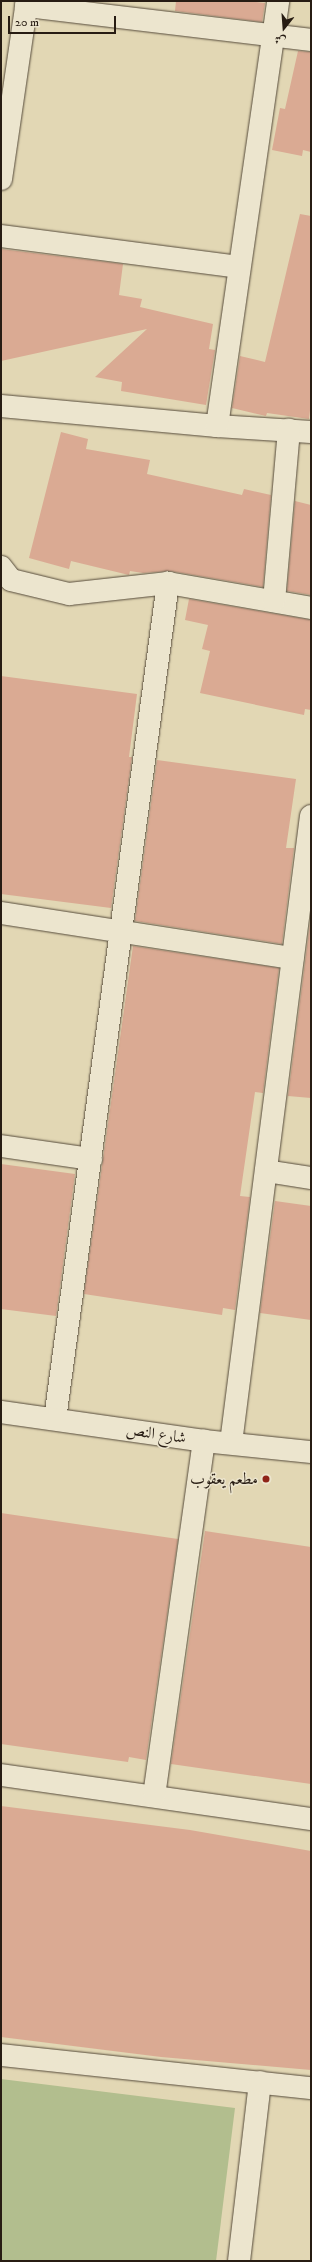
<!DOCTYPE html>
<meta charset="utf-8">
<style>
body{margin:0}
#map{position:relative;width:312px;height:2262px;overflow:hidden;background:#e2d7b4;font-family:"IM FELL DW Pica",Amiri,serif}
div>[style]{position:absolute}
.green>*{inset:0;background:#b2be8e}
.building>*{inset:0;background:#daaa93}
.roads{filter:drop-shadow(0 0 1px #564b3b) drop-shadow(0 0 1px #564b3b)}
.street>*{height:22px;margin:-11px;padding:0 11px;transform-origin:11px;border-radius:11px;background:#ece5ce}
.secondary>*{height:22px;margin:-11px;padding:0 11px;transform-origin:11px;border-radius:11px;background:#ece5ce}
.dots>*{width:11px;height:11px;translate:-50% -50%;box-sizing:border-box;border:2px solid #ece5ce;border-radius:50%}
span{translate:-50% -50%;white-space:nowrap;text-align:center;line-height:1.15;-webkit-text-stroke:3px #ece5ce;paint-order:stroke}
.street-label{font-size:16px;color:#271c13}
.poi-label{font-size:16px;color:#271c13}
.right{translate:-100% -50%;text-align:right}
.frame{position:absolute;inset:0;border:2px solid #271c13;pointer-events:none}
.north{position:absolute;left:264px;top:8px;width:40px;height:40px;-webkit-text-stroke:3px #ece5ce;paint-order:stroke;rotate:197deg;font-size:11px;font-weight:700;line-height:16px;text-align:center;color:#271c13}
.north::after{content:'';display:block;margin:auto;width:14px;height:18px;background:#271c13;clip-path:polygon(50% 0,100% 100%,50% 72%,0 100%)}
.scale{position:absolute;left:8px;top:16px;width:108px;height:18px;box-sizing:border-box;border:2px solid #271c13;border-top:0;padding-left:5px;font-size:12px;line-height:14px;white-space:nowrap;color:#271c13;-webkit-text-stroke:3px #ece5ce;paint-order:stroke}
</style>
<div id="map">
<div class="green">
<div style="clip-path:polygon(1px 2079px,235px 2108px,216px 2261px,1px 2261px)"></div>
</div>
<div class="building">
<div style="clip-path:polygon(176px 1px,248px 1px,265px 3px,262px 22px,175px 11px)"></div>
<div style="clip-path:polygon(298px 51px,311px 52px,311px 152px,303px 150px,302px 156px,272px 150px,280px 108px,285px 109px)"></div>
<div style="clip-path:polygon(300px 214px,311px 216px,311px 402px,309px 419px,267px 413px,266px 416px,232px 408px,240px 356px,265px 362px)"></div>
<div style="clip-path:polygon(1px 249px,123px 264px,119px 295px,142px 299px,140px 307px,213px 324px,209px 349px,215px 350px,206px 405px,121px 391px,122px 382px,95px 377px,147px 329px,1px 361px)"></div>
<div style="clip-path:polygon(61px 432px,88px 439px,86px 449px,150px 460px,147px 474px,242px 495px,244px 489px,271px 495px,263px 587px,170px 571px,143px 573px,130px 571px,129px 575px,71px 561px,69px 569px,29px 558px)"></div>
<div style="clip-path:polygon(295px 501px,311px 505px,311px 595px,287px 591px)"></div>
<div style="clip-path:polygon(189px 599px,311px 620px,311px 710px,305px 709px,304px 715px,200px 693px,210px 651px,202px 649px,208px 625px,185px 620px)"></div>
<div style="clip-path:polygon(1px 676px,137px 694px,129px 757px,132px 757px,111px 908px,1px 894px)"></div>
<div style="clip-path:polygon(157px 760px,296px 779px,286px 848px,294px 848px,282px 944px,135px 921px)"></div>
<div style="clip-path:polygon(311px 915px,311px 1098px,288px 1096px)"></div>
<div style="clip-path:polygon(133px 946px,279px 968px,263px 1093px,255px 1092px,240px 1196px,250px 1197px,235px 1310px,223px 1308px,222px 1315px,84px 1294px)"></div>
<div style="clip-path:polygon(1px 1164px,75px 1174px,56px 1316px,1px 1309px)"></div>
<div style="clip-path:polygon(275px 1201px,311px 1206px,311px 1320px,260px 1313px)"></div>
<div style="clip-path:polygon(1px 1513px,178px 1539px,146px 1760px,129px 1757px,128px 1762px,1px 1744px)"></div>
<div style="clip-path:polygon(205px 1531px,311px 1547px,311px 1784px,171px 1764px)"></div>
<div style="clip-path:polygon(1px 1806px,190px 1830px,311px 1851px,311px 2070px,161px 2057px,1px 2037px)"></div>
</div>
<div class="roads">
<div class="street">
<div style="left:26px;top:6px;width:287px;rotate:6.8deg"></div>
<div style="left:1px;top:179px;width:180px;rotate:-81.7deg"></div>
<div style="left:1px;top:236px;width:240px;rotate:7.4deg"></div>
<div style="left:1px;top:406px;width:217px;rotate:5.3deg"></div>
<div style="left:217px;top:426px;width:94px;rotate:3.7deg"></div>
<div style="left:217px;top:426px;width:429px;rotate:-81.8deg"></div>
<div style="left:1px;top:567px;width:16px;rotate:52deg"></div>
<div style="left:11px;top:580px;width:60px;rotate:13.6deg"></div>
<div style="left:69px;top:594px;width:100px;rotate:-6.3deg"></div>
<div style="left:168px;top:583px;width:145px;rotate:9.9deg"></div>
<div style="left:274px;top:601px;width:172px;rotate:-85deg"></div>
<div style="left:1px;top:913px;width:295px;rotate:8.8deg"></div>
<div style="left:1px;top:1146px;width:91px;rotate:8.2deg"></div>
<div style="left:266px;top:1171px;width:46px;rotate:8.8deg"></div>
<div style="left:55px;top:1419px;width:844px;rotate:-82.3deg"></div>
<div style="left:231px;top:1443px;width:632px;rotate:-82.73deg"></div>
<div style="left:1px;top:1775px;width:313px;rotate:8.1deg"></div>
<div style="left:154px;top:1796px;width:359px;rotate:-82deg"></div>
<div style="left:1px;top:2055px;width:312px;rotate:6.1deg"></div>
<div style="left:239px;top:2261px;width:180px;rotate:-83.3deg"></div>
</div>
<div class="secondary">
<div style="left:1px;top:1412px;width:205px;rotate:8.1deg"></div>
<div style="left:204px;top:1441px;width:108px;rotate:5.9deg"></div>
</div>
</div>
<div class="dots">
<div style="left:266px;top:1479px;background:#8f2418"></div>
</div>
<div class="street-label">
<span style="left:156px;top:1434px;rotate:8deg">شارع النص</span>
</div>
<div class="poi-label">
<span class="right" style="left:258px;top:1479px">مطعم يعقوب</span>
</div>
<div class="frame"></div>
<div class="north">ش</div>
<div class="scale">20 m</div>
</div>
